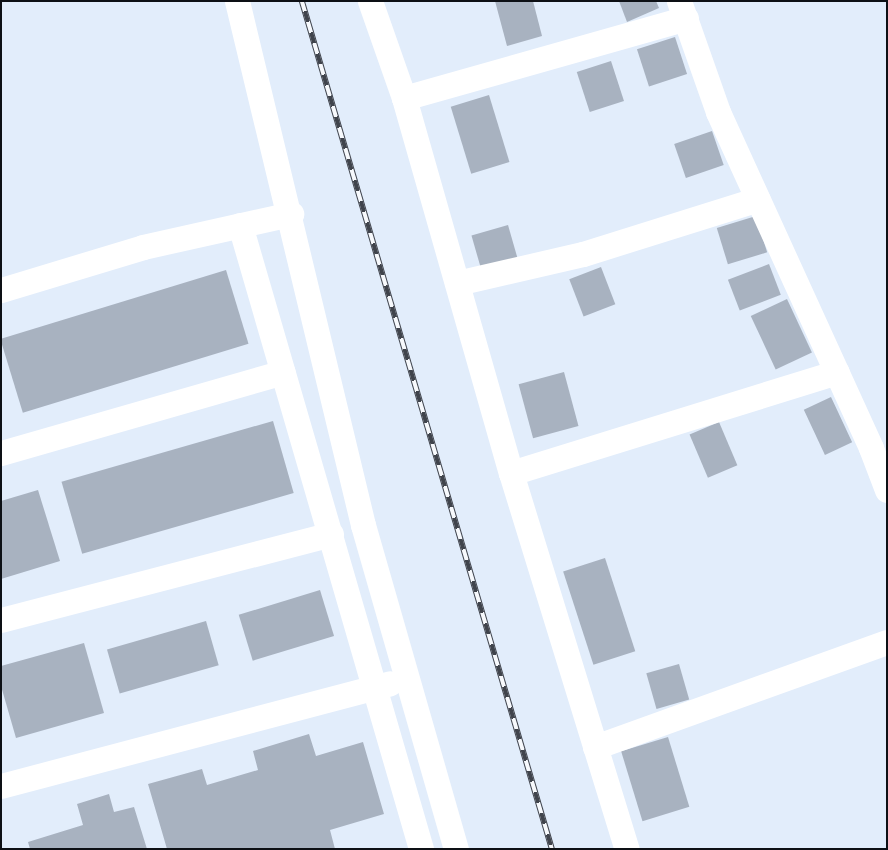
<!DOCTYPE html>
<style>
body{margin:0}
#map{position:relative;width:888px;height:850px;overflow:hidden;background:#e2edfb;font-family:Signika,sans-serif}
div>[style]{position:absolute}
.building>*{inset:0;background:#a8b2c0;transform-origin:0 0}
.minor>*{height:25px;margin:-12.5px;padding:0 12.5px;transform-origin:12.5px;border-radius:12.5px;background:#fff}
.rail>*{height:5.5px;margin-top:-2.75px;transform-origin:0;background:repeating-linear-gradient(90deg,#f7f9fc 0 11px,#40444c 0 22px);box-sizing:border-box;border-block:1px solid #40444c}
span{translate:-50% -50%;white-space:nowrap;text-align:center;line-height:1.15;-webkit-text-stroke:5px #f7f9fc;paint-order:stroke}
.frame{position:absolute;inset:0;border:2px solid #0d1015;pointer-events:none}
</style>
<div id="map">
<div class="building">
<div style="clip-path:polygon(495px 1px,533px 1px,542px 36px,507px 46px)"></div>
<div style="clip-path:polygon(619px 1px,656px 1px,659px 8px,627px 22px)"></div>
<div style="left:675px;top:37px;width:39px;height:40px;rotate:72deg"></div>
<div style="left:611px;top:61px;width:42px;height:36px;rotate:72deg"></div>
<div style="left:489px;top:95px;width:70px;height:40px;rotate:73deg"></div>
<div style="left:712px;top:131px;width:36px;height:40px;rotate:71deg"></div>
<div style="left:756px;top:216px;width:38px;height:41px;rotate:73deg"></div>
<div style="left:508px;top:225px;width:36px;height:38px;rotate:74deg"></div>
<div style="left:769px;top:264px;width:33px;height:44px;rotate:69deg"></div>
<div style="left:601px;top:267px;width:40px;height:34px;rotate:69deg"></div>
<div style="left:226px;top:270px;width:77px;height:236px;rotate:73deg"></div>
<div style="left:787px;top:299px;width:59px;height:40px;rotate:65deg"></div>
<div style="left:564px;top:372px;width:56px;height:47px;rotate:75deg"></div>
<div style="left:831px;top:397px;width:50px;height:30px;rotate:65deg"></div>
<div style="left:273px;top:421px;width:75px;height:220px;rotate:74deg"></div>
<div style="left:719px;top:422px;width:47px;height:32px;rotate:67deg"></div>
<div style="clip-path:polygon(38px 490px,60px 561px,1px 579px,1px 501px)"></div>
<div style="left:605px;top:558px;width:98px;height:44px;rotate:72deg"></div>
<div style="left:320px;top:590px;width:48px;height:85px;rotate:73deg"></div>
<div style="left:206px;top:621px;width:46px;height:103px;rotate:74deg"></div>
<div style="clip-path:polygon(84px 643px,104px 713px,16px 738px,1px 686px,1px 666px)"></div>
<div style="left:679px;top:664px;width:37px;height:34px;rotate:74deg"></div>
<div style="clip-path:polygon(309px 734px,316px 756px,363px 742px,384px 814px,330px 830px,335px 849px,167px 849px,148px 784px,202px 769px,207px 785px,258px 770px,253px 751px)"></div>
<div style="left:668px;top:737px;width:73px;height:49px;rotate:73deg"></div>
<div style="clip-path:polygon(109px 794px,114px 812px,134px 807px,147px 849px,30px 849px,28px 842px,83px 825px,77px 804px)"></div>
</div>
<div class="minor">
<div style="left:237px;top:1px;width:539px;rotate:76.48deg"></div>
<div style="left:363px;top:525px;width:337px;rotate:74deg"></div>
<div style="left:370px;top:1px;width:103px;rotate:70.7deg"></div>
<div style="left:404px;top:98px;width:390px;rotate:74.1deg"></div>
<div style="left:511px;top:473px;width:393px;rotate:72.9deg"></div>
<div style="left:679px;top:1px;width:118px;rotate:70.6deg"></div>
<div style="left:718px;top:112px;width:369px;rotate:65.5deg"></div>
<div style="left:871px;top:448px;width:45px;rotate:69.1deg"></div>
<div style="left:404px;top:98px;width:293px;rotate:-15.8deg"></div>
<div style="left:240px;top:225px;width:650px;rotate:73.82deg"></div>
<div style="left:457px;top:283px;width:129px;rotate:-13deg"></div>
<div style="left:583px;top:254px;width:183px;rotate:-17.4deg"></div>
<div style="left:1px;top:290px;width:148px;rotate:-16.8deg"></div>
<div style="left:143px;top:247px;width:152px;rotate:-12.6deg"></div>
<div style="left:1px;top:453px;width:293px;rotate:-16deg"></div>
<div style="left:511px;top:473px;width:341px;rotate:-17.2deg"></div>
<div style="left:1px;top:620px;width:341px;rotate:-14.6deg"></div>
<div style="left:595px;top:747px;width:310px;rotate:-19.8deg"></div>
<div style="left:1px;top:786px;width:402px;rotate:-14.8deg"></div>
</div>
<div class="rail">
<div style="left:302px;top:1px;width:884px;rotate:73.57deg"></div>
</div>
<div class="frame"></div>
</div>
